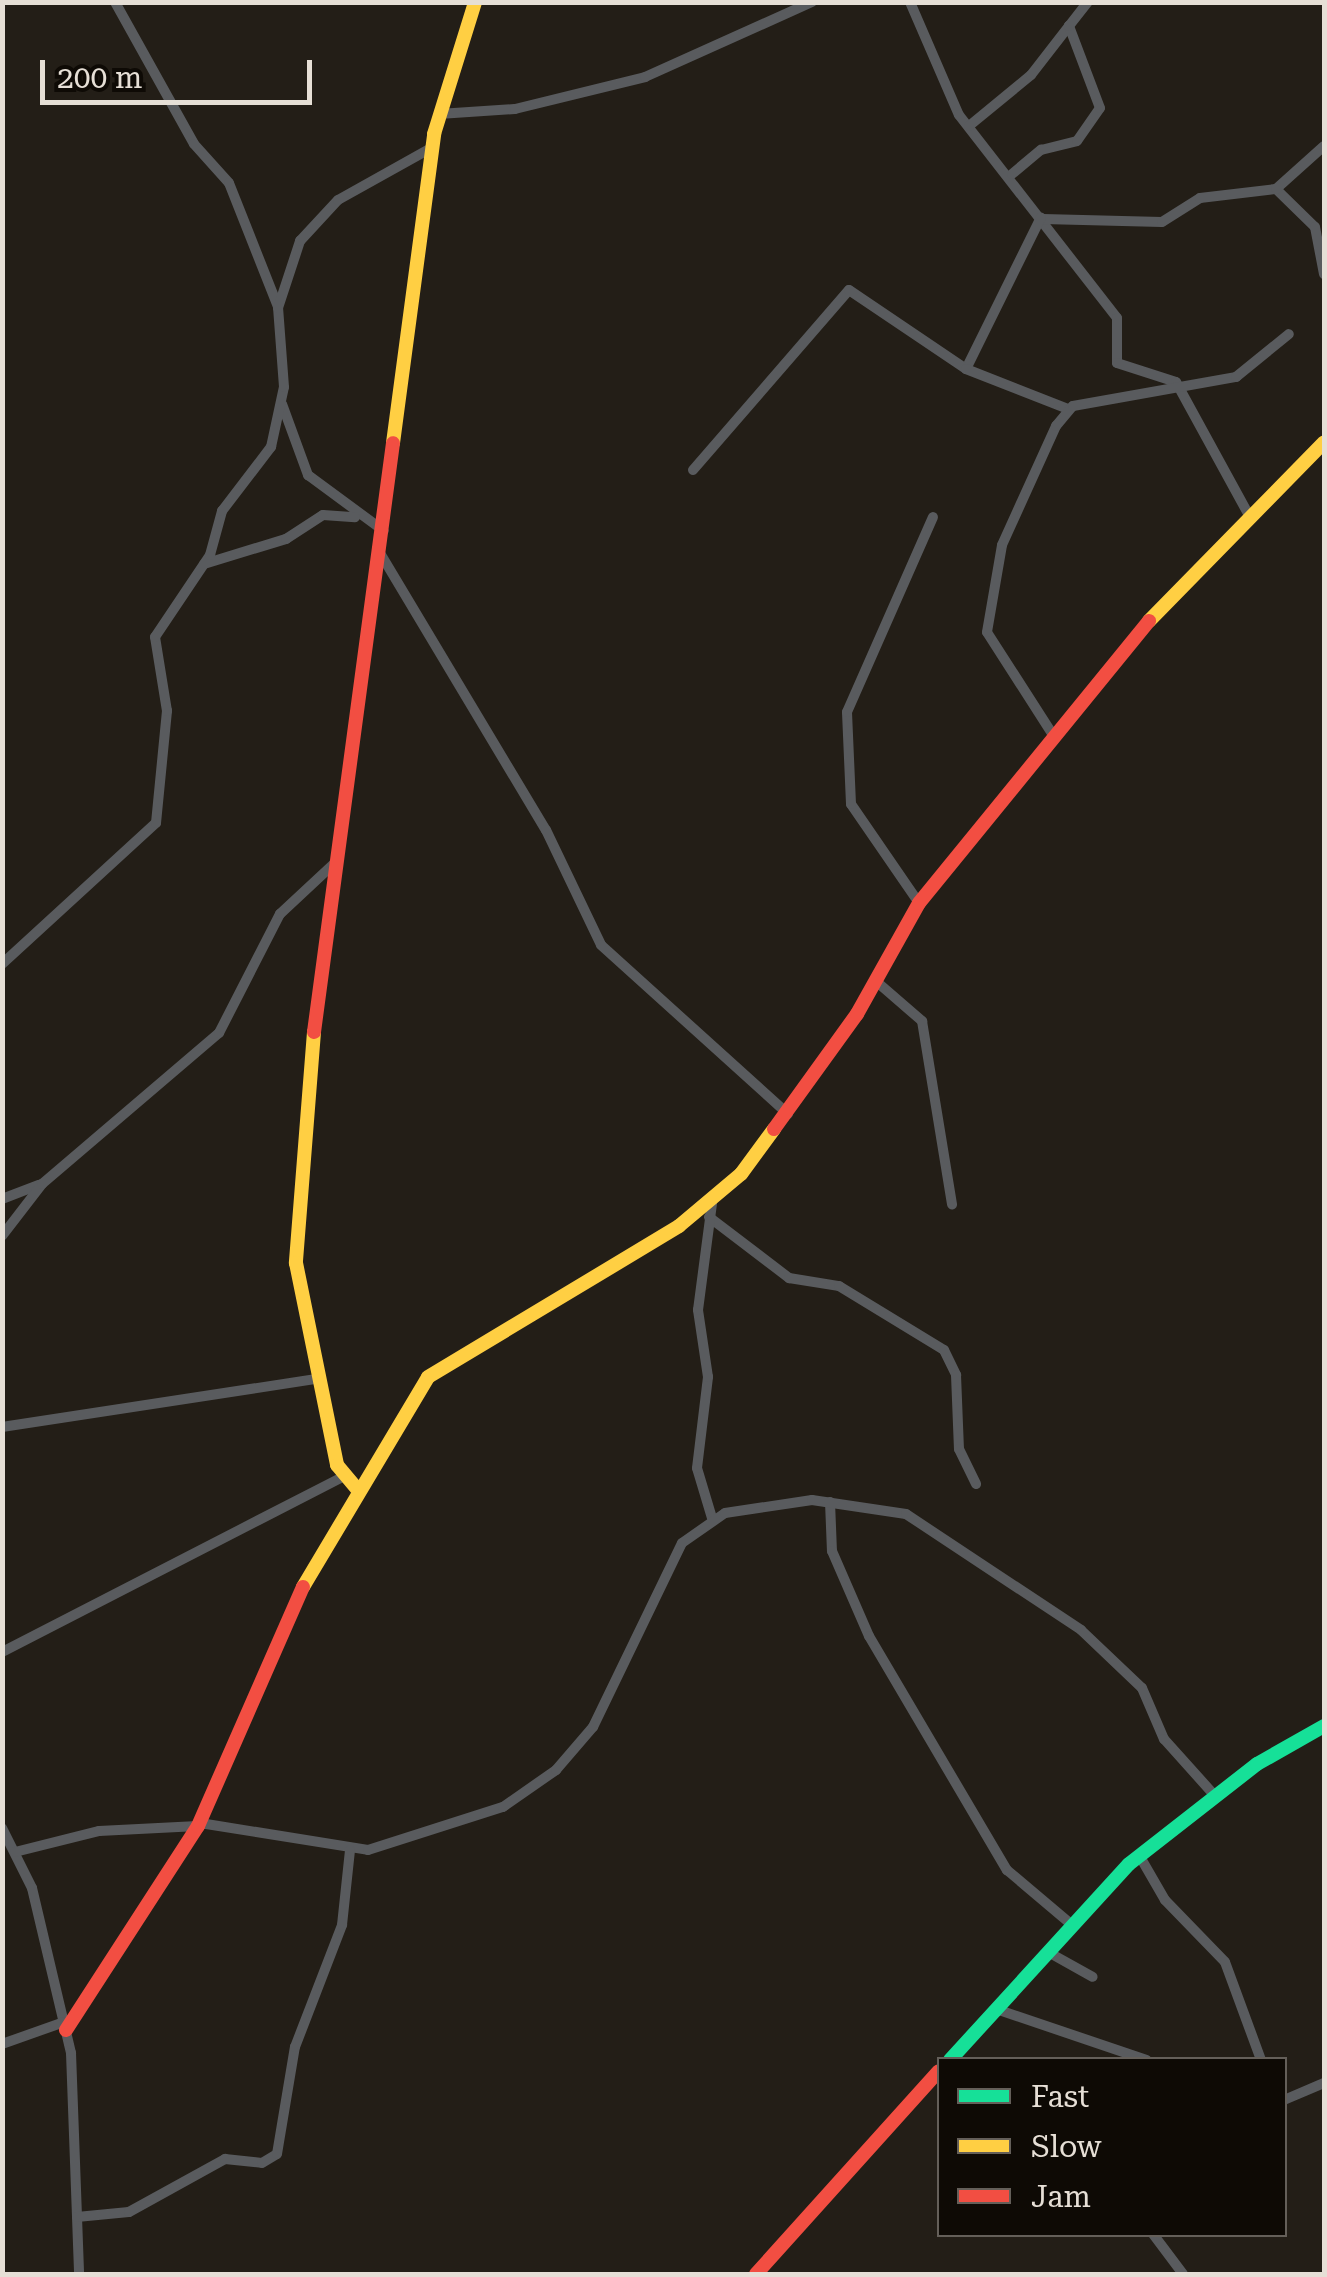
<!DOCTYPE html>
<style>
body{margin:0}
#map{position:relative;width:1327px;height:2277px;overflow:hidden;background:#231e17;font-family:"Roboto Serif",serif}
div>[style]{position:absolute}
.street>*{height:10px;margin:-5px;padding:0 5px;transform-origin:5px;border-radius:5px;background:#595b5e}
.fast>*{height:14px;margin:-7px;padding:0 7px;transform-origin:7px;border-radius:7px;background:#16e098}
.slow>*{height:14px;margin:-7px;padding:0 7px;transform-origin:7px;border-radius:7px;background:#ffcf43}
.jam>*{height:14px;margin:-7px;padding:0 7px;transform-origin:7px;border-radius:7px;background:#f24e42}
span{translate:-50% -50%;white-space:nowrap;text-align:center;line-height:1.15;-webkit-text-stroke:9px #0e0a05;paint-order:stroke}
.frame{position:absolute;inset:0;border:5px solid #e6dfd6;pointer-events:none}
.legend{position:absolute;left:937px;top:2057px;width:350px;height:180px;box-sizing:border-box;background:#0e0a05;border:2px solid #645f59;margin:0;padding:12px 18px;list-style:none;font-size:30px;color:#e6dfd6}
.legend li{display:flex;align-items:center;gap:20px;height:50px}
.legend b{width:50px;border:2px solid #645f59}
.scale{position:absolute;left:40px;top:60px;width:272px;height:45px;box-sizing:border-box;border:5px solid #e6dfd6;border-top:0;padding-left:12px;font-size:30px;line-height:35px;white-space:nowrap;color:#e6dfd6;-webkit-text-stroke:8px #0e0a05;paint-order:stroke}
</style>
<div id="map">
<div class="street">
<div style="left:115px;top:2px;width:162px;rotate:60.9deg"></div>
<div style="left:194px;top:144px;width:52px;rotate:48.1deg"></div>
<div style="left:229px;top:183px;width:133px;rotate:68.4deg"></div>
<div style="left:910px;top:2px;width:123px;rotate:66.6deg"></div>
<div style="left:959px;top:115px;width:257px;rotate:52.1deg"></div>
<div style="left:1117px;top:318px;width:45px;rotate:90deg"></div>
<div style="left:1117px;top:363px;width:62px;rotate:17.9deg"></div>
<div style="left:1176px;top:382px;width:154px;rotate:61.3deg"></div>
<div style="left:439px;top:114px;width:76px;rotate:-3.8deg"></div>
<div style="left:515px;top:109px;width:134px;rotate:-13.8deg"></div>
<div style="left:645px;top:77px;width:183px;rotate:-24.2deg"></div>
<div style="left:969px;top:126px;width:80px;rotate:-39.4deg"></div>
<div style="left:1031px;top:75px;width:62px;rotate:-52.2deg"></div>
<div style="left:1012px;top:174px;width:38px;rotate:-40deg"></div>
<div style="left:1041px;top:150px;width:37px;rotate:-14deg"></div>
<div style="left:1077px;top:141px;width:40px;rotate:-55.1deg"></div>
<div style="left:1100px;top:108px;width:88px;rotate:-110.7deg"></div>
<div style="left:1069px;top:26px;width:31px;rotate:-52deg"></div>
<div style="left:1276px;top:189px;width:54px;rotate:44.3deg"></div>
<div style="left:1315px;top:227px;width:48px;rotate:79.2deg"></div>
<div style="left:1043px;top:219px;width:119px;rotate:1.4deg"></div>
<div style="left:1162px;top:222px;width:45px;rotate:-32.3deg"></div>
<div style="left:1200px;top:198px;width:77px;rotate:-6.8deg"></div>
<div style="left:1276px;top:189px;width:64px;rotate:-41.9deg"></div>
<div style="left:966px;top:369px;width:169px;rotate:-63.7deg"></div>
<div style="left:282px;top:404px;width:76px;rotate:69.9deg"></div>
<div style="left:308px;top:475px;width:94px;rotate:36.4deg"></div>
<div style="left:693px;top:470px;width:238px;rotate:-49.1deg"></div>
<div style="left:849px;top:290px;width:141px;rotate:34deg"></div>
<div style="left:966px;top:369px;width:110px;rotate:21.4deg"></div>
<div style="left:380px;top:553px;width:323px;rotate:59.1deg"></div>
<div style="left:546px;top:830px;width:127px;rotate:64.4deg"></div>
<div style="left:601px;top:945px;width:252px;rotate:42.1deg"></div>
<div style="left:204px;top:564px;width:86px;rotate:-17deg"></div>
<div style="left:286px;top:539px;width:44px;rotate:-33deg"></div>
<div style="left:323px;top:515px;width:32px;rotate:4deg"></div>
<div style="left:1053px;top:735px;width:122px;rotate:-122.7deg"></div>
<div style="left:987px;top:632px;width:88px;rotate:-80.2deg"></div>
<div style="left:1002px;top:545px;width:131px;rotate:-65.6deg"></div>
<div style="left:1056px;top:426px;width:26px;rotate:-50deg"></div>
<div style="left:1073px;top:406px;width:166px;rotate:-10.1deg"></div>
<div style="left:1236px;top:377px;width:68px;rotate:-39.1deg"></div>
<div style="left:919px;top:903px;width:120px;rotate:-124.5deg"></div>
<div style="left:851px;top:804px;width:92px;rotate:-92.5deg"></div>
<div style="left:847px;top:712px;width:213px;rotate:-66.2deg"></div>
<div style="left:2px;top:964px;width:209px;rotate:-42.5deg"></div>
<div style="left:156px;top:823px;width:113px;rotate:-84.4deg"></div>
<div style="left:167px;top:711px;width:75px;rotate:-99.2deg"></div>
<div style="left:155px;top:637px;width:99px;rotate:-56.1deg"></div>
<div style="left:210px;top:555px;width:46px;rotate:-74.7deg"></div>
<div style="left:222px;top:511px;width:81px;rotate:-52.6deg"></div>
<div style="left:271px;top:447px;width:61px;rotate:-77.8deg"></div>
<div style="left:284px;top:387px;width:79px;rotate:-94.3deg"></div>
<div style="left:278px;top:308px;width:71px;rotate:-71.8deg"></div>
<div style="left:300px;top:241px;width:56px;rotate:-47.2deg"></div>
<div style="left:338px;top:200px;width:109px;rotate:-29.2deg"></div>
<div style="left:877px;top:982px;width:60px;rotate:40.9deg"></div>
<div style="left:922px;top:1021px;width:186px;rotate:80.7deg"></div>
<div style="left:2px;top:1199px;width:40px;rotate:-21deg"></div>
<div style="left:709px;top:1217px;width:101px;rotate:37.3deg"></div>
<div style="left:789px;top:1278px;width:51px;rotate:9.1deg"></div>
<div style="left:839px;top:1286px;width:123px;rotate:31.4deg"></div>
<div style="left:944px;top:1350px;width:28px;rotate:64deg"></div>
<div style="left:956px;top:1375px;width:74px;rotate:87.7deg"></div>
<div style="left:959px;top:1449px;width:39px;rotate:64deg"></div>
<div style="left:2px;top:1236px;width:66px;rotate:-52.4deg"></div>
<div style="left:42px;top:1184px;width:233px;rotate:-40.5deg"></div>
<div style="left:219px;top:1033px;width:134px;rotate:-62.9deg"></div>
<div style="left:280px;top:914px;width:79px;rotate:-43deg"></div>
<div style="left:2px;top:1427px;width:318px;rotate:-8.7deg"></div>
<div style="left:830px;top:1502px;width:49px;rotate:87.7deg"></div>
<div style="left:832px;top:1551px;width:93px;rotate:66.5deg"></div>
<div style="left:869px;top:1636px;width:272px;rotate:59.5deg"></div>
<div style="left:1007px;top:1870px;width:85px;rotate:40.2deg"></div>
<div style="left:712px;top:1518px;width:52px;rotate:-106.7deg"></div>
<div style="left:697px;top:1468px;width:92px;rotate:-83.1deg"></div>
<div style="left:708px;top:1377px;width:68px;rotate:-98.5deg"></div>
<div style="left:698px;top:1310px;width:108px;rotate:-82.5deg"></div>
<div style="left:2px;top:1652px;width:381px;rotate:-27.2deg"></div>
<div style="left:200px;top:1823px;width:170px;rotate:9.1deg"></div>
<div style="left:368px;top:1850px;width:142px;rotate:-17.7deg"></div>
<div style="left:503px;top:1807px;width:65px;rotate:-34.9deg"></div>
<div style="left:556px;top:1770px;width:57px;rotate:-49.3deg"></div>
<div style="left:593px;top:1727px;width:204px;rotate:-64.2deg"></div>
<div style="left:682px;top:1543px;width:52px;rotate:-34.9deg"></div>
<div style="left:725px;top:1513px;width:88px;rotate:-8.5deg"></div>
<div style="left:812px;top:1500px;width:95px;rotate:8.5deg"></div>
<div style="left:906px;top:1514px;width:210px;rotate:33.5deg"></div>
<div style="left:1081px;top:1630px;width:84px;rotate:43.6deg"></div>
<div style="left:1142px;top:1688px;width:56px;rotate:66.7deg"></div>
<div style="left:1164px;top:1739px;width:78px;rotate:48.1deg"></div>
<div style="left:2px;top:1828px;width:67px;rotate:63.4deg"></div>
<div style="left:32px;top:1888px;width:170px;rotate:76.7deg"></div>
<div style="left:71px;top:2053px;width:221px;rotate:87.9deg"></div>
<div style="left:15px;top:1852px;width:87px;rotate:-14deg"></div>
<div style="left:99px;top:1831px;width:99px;rotate:-2.9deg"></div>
<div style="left:1139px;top:1855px;width:52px;rotate:60deg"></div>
<div style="left:1165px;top:1900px;width:86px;rotate:45.9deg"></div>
<div style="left:1225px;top:1962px;width:104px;rotate:69.8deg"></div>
<div style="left:1048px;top:1952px;width:51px;rotate:29.1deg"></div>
<div style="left:996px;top:2009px;width:159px;rotate:18.7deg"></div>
<div style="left:2px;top:2044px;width:66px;rotate:-19.5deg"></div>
<div style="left:1284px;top:2100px;width:43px;rotate:-23deg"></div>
<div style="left:77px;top:2217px;width:52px;rotate:-5.5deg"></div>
<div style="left:129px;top:2212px;width:110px;rotate:-28.9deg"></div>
<div style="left:225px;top:2159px;width:37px;rotate:6deg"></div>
<div style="left:262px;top:2163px;width:17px;rotate:-31deg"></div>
<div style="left:277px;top:2154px;width:109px;rotate:-80.5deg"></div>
<div style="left:295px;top:2047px;width:131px;rotate:-68.9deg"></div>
<div style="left:342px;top:1925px;width:75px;rotate:-83.9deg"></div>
<div style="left:1153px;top:2234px;width:50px;rotate:53.1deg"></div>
</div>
<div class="fast">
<div style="left:950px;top:2060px;width:265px;rotate:-47.6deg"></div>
<div style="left:1129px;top:1864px;width:162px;rotate:-38deg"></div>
<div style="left:1257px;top:1764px;width:77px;rotate:-29.6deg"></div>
</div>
<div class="slow">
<div style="left:393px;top:443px;width:312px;rotate:-82.4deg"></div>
<div style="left:434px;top:134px;width:138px;rotate:-72.7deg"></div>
<div style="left:1149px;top:621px;width:250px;rotate:-45.6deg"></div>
<div style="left:314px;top:1032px;width:232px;rotate:94.5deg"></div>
<div style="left:296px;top:1263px;width:206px;rotate:78.5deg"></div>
<div style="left:337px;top:1465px;width:30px;rotate:50deg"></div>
<div style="left:303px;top:1587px;width:244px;rotate:-59.2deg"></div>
<div style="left:428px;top:1377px;width:293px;rotate:-31deg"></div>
<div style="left:679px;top:1226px;width:81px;rotate:-40deg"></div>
<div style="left:741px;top:1174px;width:56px;rotate:-53.7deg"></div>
</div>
<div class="jam">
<div style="left:314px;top:1032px;width:594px;rotate:-82.36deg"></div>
<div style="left:774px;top:1129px;width:142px;rotate:-54.2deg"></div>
<div style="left:857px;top:1014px;width:127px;rotate:-60.8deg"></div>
<div style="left:919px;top:903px;width:364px;rotate:-50.8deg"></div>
<div style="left:66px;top:2030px;width:243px;rotate:-57.1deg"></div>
<div style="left:198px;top:1826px;width:261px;rotate:-66.3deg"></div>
<div style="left:756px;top:2274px;width:273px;rotate:-48deg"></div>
</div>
<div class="frame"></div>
<ul class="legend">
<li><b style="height:12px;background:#16e098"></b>Fast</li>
<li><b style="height:12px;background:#ffcf43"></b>Slow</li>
<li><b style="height:12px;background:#f24e42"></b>Jam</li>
</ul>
<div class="scale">200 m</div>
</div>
